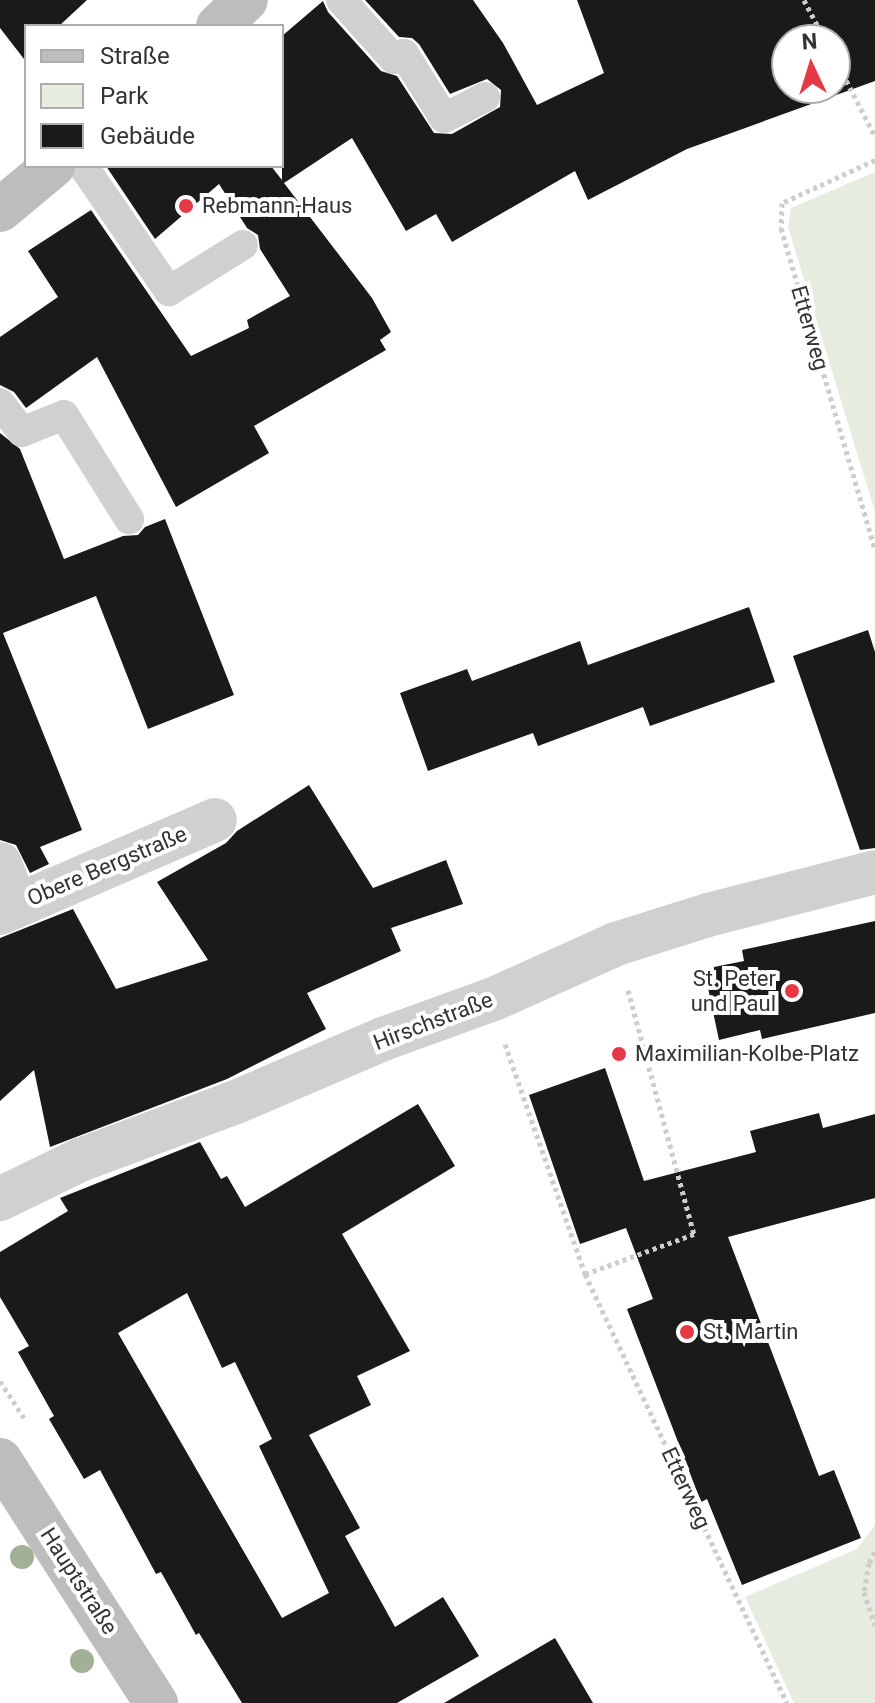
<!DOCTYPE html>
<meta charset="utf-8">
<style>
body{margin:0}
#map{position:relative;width:875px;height:1703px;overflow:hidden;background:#fff;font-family:Roboto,sans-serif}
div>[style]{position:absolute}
.green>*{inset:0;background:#e6ecdf}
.building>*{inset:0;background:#1a1a1a}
.path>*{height:5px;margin-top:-2.5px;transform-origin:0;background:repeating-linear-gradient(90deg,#cdcdcd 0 4px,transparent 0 8px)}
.service>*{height:30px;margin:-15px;padding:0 15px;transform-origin:15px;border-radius:15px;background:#d0d0d0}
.minor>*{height:44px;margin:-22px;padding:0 22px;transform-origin:22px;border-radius:22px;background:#d0d0d0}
.secondary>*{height:44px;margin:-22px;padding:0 22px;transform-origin:22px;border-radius:22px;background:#bdbdbd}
.trees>*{width:24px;height:24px;margin:-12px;border-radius:50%;background:#a2b095}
.dots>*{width:22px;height:22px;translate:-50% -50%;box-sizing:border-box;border:4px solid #fff;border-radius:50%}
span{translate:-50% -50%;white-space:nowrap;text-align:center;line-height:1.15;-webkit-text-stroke:8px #fff;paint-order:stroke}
.poi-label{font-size:22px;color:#333}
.left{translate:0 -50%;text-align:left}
.right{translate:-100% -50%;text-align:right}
.street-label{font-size:22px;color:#333}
.legend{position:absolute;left:24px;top:24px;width:260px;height:144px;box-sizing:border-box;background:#fff;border:2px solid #adadad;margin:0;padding:10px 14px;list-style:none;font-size:24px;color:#333}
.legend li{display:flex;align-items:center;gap:16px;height:40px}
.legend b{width:40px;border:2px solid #adadad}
.north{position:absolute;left:771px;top:24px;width:80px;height:80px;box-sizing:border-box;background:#fff;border:2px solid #adadad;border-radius:50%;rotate:356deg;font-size:22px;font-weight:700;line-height:32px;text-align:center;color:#333}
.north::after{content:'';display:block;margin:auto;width:28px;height:36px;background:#e63946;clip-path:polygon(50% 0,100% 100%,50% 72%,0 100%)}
</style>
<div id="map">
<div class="green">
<div style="clip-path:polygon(875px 172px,875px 512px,788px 227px,791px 208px)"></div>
<div style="clip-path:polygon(875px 1525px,875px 1703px,794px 1703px,745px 1597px,857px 1549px)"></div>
</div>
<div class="building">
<div style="clip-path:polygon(0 0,87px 0,59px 26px,26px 26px,24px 59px,0 28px)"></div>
<div style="clip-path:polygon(evenodd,365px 0,473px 0,503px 43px,537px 105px,604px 73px,577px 0,875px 0,875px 81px,687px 149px,588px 200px,575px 171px,452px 242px,436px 214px,406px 231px,352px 138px,284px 183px,372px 298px,391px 332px,380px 340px,386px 350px,254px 426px,269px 453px,176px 507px,97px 357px,26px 408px,14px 392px,0 385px,0 337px,58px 297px,28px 251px,91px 210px,191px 356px,249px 328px,247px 320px,290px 296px,260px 249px,258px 235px,247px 228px,219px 184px,155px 239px,106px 166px,271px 166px,282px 180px,282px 36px,323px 1px,328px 12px,381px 71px,397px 76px,434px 133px,452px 134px,500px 107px,501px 90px,487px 79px,450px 94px,419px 44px,412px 38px,399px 37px,365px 0,787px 40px,835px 40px,835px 88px,787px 88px,787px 40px)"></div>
<div style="clip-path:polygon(0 433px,20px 449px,64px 559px,123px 536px,138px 535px,145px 527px,165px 519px,234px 695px,148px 729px,96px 596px,3px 633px,82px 830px,40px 847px,49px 864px,30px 873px,16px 845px,0 840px)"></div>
<div style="clip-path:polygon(749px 607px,775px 682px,650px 726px,643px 707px,538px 746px,533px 733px,428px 771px,400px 693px,467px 669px,472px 681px,580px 641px,588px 665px)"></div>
<div style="clip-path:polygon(868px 630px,875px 652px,875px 848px,860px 850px,793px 656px)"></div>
<div style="clip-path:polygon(309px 785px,373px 888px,446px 860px,463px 904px,391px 928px,401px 951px,307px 993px,326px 1029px,227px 1079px,50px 1147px,34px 1070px,0 1101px,0 938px,73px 909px,116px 989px,208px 960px,157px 882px,226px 843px,237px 831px)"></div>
<div style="clip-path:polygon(875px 921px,875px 1013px,762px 1039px,760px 1030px,719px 1040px,704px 969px,744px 961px,742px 950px)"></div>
<div style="clip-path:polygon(605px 1068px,644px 1181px,756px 1152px,750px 1131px,819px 1113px,823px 1128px,875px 1114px,875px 1198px,728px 1237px,819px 1476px,834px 1470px,861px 1538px,742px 1585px,707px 1499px,701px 1502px,627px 1309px,653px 1299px,626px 1228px,580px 1244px,529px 1095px)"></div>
<div style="clip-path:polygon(evenodd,418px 1104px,455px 1166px,342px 1234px,410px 1351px,357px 1376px,371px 1405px,309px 1435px,360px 1528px,345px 1536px,395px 1627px,443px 1597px,479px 1656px,397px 1703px,242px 1703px,199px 1633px,196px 1635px,161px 1572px,156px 1574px,100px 1470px,84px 1479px,49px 1419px,54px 1416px,18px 1352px,29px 1346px,0 1297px,0 1252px,68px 1211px,60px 1198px,200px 1142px,221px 1179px,227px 1176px,245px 1207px,418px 1104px,187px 1293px,222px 1368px,235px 1362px,272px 1439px,259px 1446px,329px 1593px,282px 1618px,118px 1333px,187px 1293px)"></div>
<div style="clip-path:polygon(555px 1638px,593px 1703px,444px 1703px)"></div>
</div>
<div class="path">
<div style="left:804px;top:0;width:45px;rotate:62.3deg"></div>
<div style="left:835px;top:59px;width:87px;rotate:62.5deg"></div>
<div style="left:875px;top:160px;width:102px;rotate:155.2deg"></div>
<div style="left:782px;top:203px;width:25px;rotate:92deg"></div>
<div style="left:781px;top:228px;width:335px;rotate:73.7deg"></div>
<div style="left:628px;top:990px;width:253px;rotate:74.9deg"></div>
<div style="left:694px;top:1234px;width:116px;rotate:159.8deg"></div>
<div style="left:585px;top:1274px;width:474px;rotate:64.8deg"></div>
<div style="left:505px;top:1044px;width:244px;rotate:70.8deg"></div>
<div style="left:0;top:1381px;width:44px;rotate:57deg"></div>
<div style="left:875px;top:1552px;width:13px;rotate:119deg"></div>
<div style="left:869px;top:1563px;width:29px;rotate:100deg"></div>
<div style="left:864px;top:1592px;width:35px;rotate:72deg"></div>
</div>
<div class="service">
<div style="left:341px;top:0;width:79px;rotate:48.1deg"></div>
<div style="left:394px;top:59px;width:11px;rotate:-27deg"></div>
<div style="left:404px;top:54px;width:75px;rotate:58deg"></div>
<div style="left:444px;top:118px;width:46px;rotate:-27.1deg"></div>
<div style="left:83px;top:166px;width:152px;rotate:55.5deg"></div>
<div style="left:169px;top:291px;width:87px;rotate:-31.9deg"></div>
<div style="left:0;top:403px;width:36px;rotate:53deg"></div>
<div style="left:22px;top:432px;width:45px;rotate:-22deg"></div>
<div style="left:64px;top:415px;width:123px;rotate:58deg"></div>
</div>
<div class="minor">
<div style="left:0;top:864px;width:44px;rotate:68.7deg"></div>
<div style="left:0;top:913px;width:234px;rotate:-23.4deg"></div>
<div style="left:0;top:1199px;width:89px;rotate:-26deg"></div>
<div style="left:80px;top:1160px;width:166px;rotate:-20.4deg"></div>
<div style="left:236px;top:1102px;width:160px;rotate:-23.2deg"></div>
<div style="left:383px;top:1039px;width:120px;rotate:-19.9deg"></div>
<div style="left:496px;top:998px;width:132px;rotate:-24.2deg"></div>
<div style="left:616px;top:944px;width:96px;rotate:-17.5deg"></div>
<div style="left:708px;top:915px;width:172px;rotate:-14.4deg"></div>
</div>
<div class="secondary">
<div style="left:218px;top:26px;width:38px;rotate:-43deg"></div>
<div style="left:0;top:210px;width:69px;rotate:-39.7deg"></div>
<div style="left:0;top:1460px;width:289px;rotate:57.3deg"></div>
</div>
<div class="trees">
<div style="left:22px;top:1557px"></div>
<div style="left:82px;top:1661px"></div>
</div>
<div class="dots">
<div style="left:186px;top:206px;background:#e63946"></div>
<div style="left:792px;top:991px;background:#e63946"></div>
<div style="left:619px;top:1054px;background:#e63946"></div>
<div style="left:687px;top:1332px;background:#e63946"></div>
</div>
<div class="poi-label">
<span class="left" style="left:202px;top:206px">Rebmann-Haus</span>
<span class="right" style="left:776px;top:991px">St. Peter<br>und Paul</span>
<span class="left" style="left:635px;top:1054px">Maximilian-Kolbe-Platz</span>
<span class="left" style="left:703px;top:1332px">St. Martin</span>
</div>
<div class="street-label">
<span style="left:810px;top:328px;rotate:74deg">Etterweg</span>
<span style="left:107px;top:866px;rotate:-23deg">Obere Bergstraße</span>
<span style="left:433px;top:1021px;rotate:-21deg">Hirschstraße</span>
<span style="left:686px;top:1488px;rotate:65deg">Etterweg</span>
<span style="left:79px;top:1581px;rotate:57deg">Hauptstraße</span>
</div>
<ul class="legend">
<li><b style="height:10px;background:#bdbdbd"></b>Straße</li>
<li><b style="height:22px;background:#e6ecdf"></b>Park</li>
<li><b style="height:22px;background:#1a1a1a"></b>Gebäude</li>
</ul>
<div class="north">N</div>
</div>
